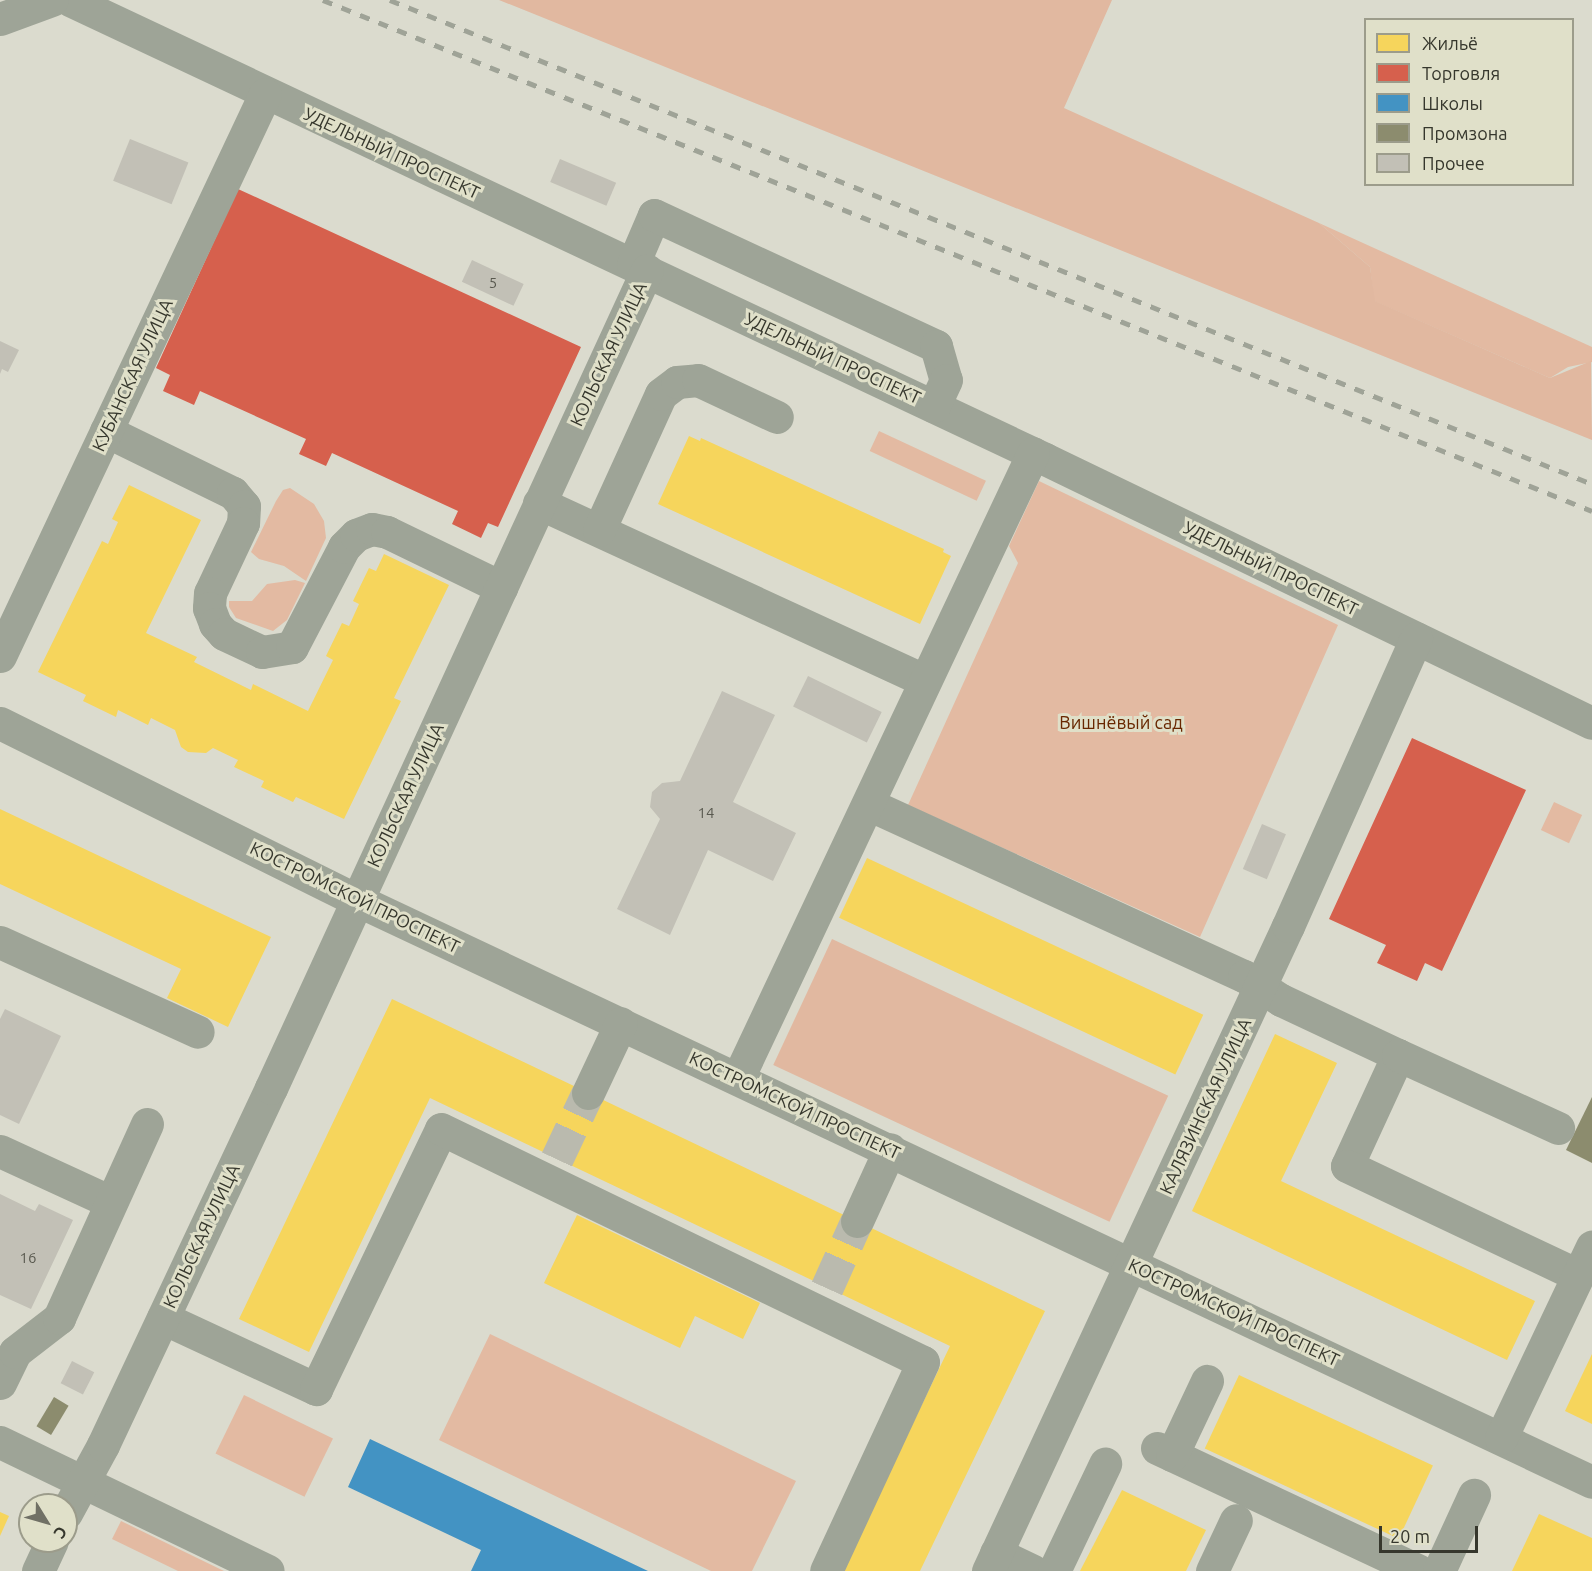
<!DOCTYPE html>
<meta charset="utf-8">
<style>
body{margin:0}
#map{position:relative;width:1592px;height:1571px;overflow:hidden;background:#dbdbce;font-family:Ubuntu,sans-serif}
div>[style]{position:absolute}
.green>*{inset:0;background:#e3baa2;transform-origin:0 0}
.forest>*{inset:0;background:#e1b8a0;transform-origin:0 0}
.homes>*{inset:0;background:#f6d55c;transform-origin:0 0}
.shops>*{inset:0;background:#d6604d}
.schools>*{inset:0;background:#4393c3}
.industry>*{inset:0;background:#8c8c6e;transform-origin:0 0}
.building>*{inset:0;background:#c2c0b6;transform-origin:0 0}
.minor-tunnel>*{height:33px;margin-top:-16.5px;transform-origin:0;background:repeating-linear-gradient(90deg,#babaae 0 33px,transparent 0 49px)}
.minor>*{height:33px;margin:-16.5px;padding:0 16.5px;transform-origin:16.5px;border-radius:16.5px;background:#9ea497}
.rail>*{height:4.5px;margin-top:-2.25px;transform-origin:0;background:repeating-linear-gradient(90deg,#9fa397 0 10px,transparent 0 20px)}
span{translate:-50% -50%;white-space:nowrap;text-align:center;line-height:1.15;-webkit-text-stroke:6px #e0e0c9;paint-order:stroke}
.number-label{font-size:15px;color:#59594f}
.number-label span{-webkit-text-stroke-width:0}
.street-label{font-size:18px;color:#36372d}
.park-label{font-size:18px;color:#682700}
.legend{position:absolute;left:1364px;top:18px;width:210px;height:168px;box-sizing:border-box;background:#e0e0c9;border:2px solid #9c9c8b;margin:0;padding:8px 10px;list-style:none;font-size:18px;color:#36372d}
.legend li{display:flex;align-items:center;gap:12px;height:30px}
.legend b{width:30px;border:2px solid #9c9c8b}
.north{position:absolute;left:18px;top:1493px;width:60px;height:60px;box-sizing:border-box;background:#e0e0c9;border:2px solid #9c9c8b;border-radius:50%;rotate:127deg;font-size:16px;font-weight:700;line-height:24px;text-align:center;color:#36372d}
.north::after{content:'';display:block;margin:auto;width:21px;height:27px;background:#707065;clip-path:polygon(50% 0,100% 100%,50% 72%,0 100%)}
.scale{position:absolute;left:1379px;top:1526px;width:99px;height:27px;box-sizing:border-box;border:3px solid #36372d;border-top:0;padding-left:8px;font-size:18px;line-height:21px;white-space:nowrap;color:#36372d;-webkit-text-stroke:4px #e0e0c9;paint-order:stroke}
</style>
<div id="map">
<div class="green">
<div style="clip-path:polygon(1319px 223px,1592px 347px,1592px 362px,1568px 367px,1550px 378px,1374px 301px,1370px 267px)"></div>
<div style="left:879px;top:431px;width:118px;height:22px;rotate:25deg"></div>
<div style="clip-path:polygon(1039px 481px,1338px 625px,1200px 937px,908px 805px,1018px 563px,1009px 546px)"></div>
<div style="clip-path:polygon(290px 488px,314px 504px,324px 521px,326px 538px,306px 581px,284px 566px,259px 559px,251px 552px,276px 501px,283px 490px)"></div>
<div style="clip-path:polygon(295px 580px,305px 583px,287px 620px,273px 631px,236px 618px,229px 607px,229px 601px,252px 601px,267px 584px)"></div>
<div style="left:1554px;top:802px;width:31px;height:31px;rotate:25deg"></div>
<div style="clip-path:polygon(490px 1334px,796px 1481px,752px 1571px,711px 1571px,439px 1440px)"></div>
<div style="left:244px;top:1395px;width:99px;height:65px;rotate:26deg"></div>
<div style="clip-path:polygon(121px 1521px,224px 1571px,178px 1571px,112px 1539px)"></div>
</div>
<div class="forest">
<div style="clip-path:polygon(499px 0,1112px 0,1064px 108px,1319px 223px,1370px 267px,1375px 301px,1550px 378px,1591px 361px,1592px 440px)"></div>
<div style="left:832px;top:939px;width:371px;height:139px;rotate:25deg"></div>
</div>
<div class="homes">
<div style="clip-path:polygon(689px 436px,700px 441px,701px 438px,944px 549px,943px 552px,951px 556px,920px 624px,658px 504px)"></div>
<div style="clip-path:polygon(129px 485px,201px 520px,146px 633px,197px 657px,194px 662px,251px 690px,253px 684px,308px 711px,333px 660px,326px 656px,342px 623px,349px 626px,359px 604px,353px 601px,369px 568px,376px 571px,384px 554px,449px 585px,394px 698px,401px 701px,344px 819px,296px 797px,293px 802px,261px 787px,264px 781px,234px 767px,238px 760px,213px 748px,206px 753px,188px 752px,181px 747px,175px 730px,151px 718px,148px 725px,118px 710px,116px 717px,83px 701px,86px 695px,38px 672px,102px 541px,108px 544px,118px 522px,112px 519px)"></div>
<div style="clip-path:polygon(0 809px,271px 937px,228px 1027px,167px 998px,181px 969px,0 884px)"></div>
<div style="left:867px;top:858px;width:371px;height:66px;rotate:25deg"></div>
<div style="clip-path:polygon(392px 999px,1045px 1311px,920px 1571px,842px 1571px,950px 1346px,430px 1098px,309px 1352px,239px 1319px)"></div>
<div style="clip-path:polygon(1275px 1034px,1337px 1063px,1281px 1181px,1535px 1301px,1507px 1360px,1192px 1211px)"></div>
<div style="clip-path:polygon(577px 1215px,760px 1303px,743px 1339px,695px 1316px,680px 1348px,544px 1283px)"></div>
<div style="clip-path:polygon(1592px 1354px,1592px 1424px,1565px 1411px)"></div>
<div style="left:1239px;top:1375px;width:214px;height:81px;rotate:25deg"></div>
<div style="clip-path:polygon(1122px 1490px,1206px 1530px,1186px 1571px,1080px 1571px)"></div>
<div style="clip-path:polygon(0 1512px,9px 1516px,0 1536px)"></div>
<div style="clip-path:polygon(1539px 1514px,1592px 1538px,1592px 1571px,1512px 1571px)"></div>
</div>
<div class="shops">
<div style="clip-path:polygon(238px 189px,581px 347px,498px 527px,488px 523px,481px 538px,452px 524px,458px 511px,332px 453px,326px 466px,299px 454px,306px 439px,200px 391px,194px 405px,163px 391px,170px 375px,156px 368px)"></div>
<div style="clip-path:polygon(1412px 738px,1526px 790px,1442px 971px,1425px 963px,1417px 981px,1377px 963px,1386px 945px,1329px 919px)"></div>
</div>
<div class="schools">
<div style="clip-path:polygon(370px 1439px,648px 1571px,471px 1571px,481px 1550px,348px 1487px)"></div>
</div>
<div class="industry">
<div style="clip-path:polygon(1592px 1097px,1592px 1163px,1566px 1150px)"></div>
<div style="left:54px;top:1397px;width:17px;height:34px;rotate:31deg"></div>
</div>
<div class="building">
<div style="left:130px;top:139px;width:63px;height:45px;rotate:22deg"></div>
<div style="left:560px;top:159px;width:61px;height:25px;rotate:23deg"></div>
<div style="left:472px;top:260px;width:57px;height:24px;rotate:25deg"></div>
<div style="clip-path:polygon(0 341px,19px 350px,8px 372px,2px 369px,0 374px)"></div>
<div style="left:808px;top:676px;width:82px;height:34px;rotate:26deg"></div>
<div style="clip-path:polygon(722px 691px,775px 715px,733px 802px,796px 833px,773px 881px,708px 850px,670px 935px,617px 909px,660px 819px,650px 807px,652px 792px,662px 783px,680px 781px)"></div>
<div style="left:1262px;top:824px;width:26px;height:49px;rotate:23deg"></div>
<div style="clip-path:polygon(5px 1009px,61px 1036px,19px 1124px,0 1115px,0 1019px)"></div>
<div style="clip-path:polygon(0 1194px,35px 1211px,39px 1204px,73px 1220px,31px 1309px,0 1295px)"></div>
<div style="left:72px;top:1361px;width:25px;height:25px;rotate:27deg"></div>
</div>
<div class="minor-tunnel">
<div style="left:557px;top:1159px;width:73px;rotate:-64.8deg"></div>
<div style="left:827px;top:1288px;width:73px;rotate:-65.9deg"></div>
</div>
<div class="minor">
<div style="left:70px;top:0;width:1078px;rotate:25.21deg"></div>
<div style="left:1045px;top:459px;width:607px;rotate:25.76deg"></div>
<div style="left:0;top:19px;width:55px;rotate:-20.1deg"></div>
<div style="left:633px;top:264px;width:53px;rotate:-66.8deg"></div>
<div style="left:654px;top:215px;width:311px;rotate:24.9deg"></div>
<div style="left:936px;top:346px;width:35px;rotate:74deg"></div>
<div style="left:946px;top:380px;width:29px;rotate:115deg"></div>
<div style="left:106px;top:431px;width:141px;rotate:26deg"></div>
<div style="left:233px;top:493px;width:17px;rotate:50deg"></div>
<div style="left:244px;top:506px;width:17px;rotate:93deg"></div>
<div style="left:243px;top:523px;width:77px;rotate:115.2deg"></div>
<div style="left:210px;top:593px;width:15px;rotate:94deg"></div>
<div style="left:209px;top:608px;width:17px;rotate:69deg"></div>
<div style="left:215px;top:624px;width:13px;rotate:48deg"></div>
<div style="left:224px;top:634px;width:42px;rotate:25.3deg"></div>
<div style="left:262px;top:652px;width:30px;rotate:-9deg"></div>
<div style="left:292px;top:647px;width:113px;rotate:-62.5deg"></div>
<div style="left:344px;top:547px;width:17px;rotate:-45deg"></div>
<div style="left:356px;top:535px;width:17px;rotate:-21deg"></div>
<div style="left:372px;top:529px;width:15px;rotate:11deg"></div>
<div style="left:387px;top:532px;width:127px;rotate:25.8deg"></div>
<div style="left:539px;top:503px;width:424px;rotate:24.7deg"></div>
<div style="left:599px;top:530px;width:149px;rotate:-65.5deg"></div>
<div style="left:661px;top:394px;width:20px;rotate:-37deg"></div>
<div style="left:677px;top:382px;width:21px;rotate:-5deg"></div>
<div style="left:698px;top:380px;width:87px;rotate:25.1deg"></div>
<div style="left:0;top:656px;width:621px;rotate:-64.75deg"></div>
<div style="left:0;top:723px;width:398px;rotate:26.4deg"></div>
<div style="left:357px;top:900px;width:1365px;rotate:25.23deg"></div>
<div style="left:868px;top:804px;width:413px;rotate:24.6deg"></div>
<div style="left:1244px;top:976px;width:44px;rotate:33deg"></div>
<div style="left:1281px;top:1000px;width:129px;rotate:25.2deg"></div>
<div style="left:1398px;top:1055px;width:122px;rotate:114.7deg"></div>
<div style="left:1347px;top:1166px;width:255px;rotate:25.3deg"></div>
<div style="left:0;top:942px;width:217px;rotate:24.4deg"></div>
<div style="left:1398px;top:1055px;width:176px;rotate:24.5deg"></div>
<div style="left:738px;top:1078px;width:691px;rotate:-64.73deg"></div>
<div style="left:588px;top:1093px;width:77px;rotate:-64.8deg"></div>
<div style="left:0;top:1151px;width:122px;rotate:24.7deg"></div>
<div style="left:857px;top:1221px;width:79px;rotate:-65.4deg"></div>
<div style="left:163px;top:1318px;width:169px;rotate:24.9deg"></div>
<div style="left:316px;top:1389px;width:288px;rotate:-64.3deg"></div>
<div style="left:441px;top:1129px;width:535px;rotate:25.8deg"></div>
<div style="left:923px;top:1362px;width:230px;rotate:114.9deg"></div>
<div style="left:0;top:1383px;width:34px;rotate:-64deg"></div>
<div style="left:15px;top:1352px;width:56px;rotate:-37.7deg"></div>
<div style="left:59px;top:1318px;width:213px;rotate:-65.6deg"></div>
<div style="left:1501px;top:1438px;width:212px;rotate:-64.6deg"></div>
<div style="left:0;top:1442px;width:297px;rotate:25.7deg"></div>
<div style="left:1157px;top:1448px;width:289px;rotate:25.1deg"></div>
<div style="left:1172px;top:1455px;width:82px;rotate:-64.7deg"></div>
<div style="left:66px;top:1513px;width:77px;rotate:-61.4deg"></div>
<div style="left:103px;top:1445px;width:395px;rotate:-64.8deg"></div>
<div style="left:271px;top:1088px;width:900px;rotate:-65.31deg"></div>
<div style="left:996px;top:1553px;width:41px;rotate:25.9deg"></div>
<div style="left:38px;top:1571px;width:33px;rotate:-65deg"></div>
<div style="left:988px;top:1571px;width:711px;rotate:-65.06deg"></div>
<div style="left:1288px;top:926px;width:315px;rotate:-66deg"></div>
<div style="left:1054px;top:1571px;width:119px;rotate:-64.5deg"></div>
<div style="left:1212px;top:1571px;width:56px;rotate:-64.8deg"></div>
<div style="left:1439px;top:1571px;width:84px;rotate:-65.3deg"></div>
</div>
<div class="rail">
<div style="left:323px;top:0;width:1368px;rotate:21.93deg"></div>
<div style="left:390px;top:0;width:1296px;rotate:21.93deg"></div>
</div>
<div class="number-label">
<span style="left:493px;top:283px">5</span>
<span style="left:706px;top:813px">14</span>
<span style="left:28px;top:1258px">16</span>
</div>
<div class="street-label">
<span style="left:392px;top:153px;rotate:25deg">УДЕЛЬНЫЙ ПРОСПЕКТ</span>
<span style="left:608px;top:354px;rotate:-65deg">КОЛЬСКАЯ УЛИЦА</span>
<span style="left:833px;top:358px;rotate:25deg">УДЕЛЬНЫЙ ПРОСПЕКТ</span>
<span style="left:132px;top:375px;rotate:-65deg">КУБАНСКАЯ УЛИЦА</span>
<span style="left:1271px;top:568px;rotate:26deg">УДЕЛЬНЫЙ ПРОСПЕКТ</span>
<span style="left:405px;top:795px;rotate:-65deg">КОЛЬСКАЯ УЛИЦА</span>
<span style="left:355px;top:897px;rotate:26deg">КОСТРОМСКОЙ ПРОСПЕКТ</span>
<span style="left:795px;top:1105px;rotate:25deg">КОСТРОМСКОЙ ПРОСПЕКТ</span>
<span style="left:1205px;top:1106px;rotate:-65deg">КАЛЯЗИНСКАЯ УЛИЦА</span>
<span style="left:201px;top:1236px;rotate:-65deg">КОЛЬСКАЯ УЛИЦА</span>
<span style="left:1234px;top:1312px;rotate:25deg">КОСТРОМСКОЙ ПРОСПЕКТ</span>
</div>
<div class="park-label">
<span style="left:1121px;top:722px">Вишнёвый сад</span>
</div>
<ul class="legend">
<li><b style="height:16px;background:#f6d55c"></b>Жильё</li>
<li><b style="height:16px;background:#d6604d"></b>Торговля</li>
<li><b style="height:16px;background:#4393c3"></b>Школы</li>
<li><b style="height:16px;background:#8c8c6e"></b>Промзона</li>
<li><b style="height:16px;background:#c2c0b6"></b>Прочее</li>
</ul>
<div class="north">С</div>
<div class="scale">20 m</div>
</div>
